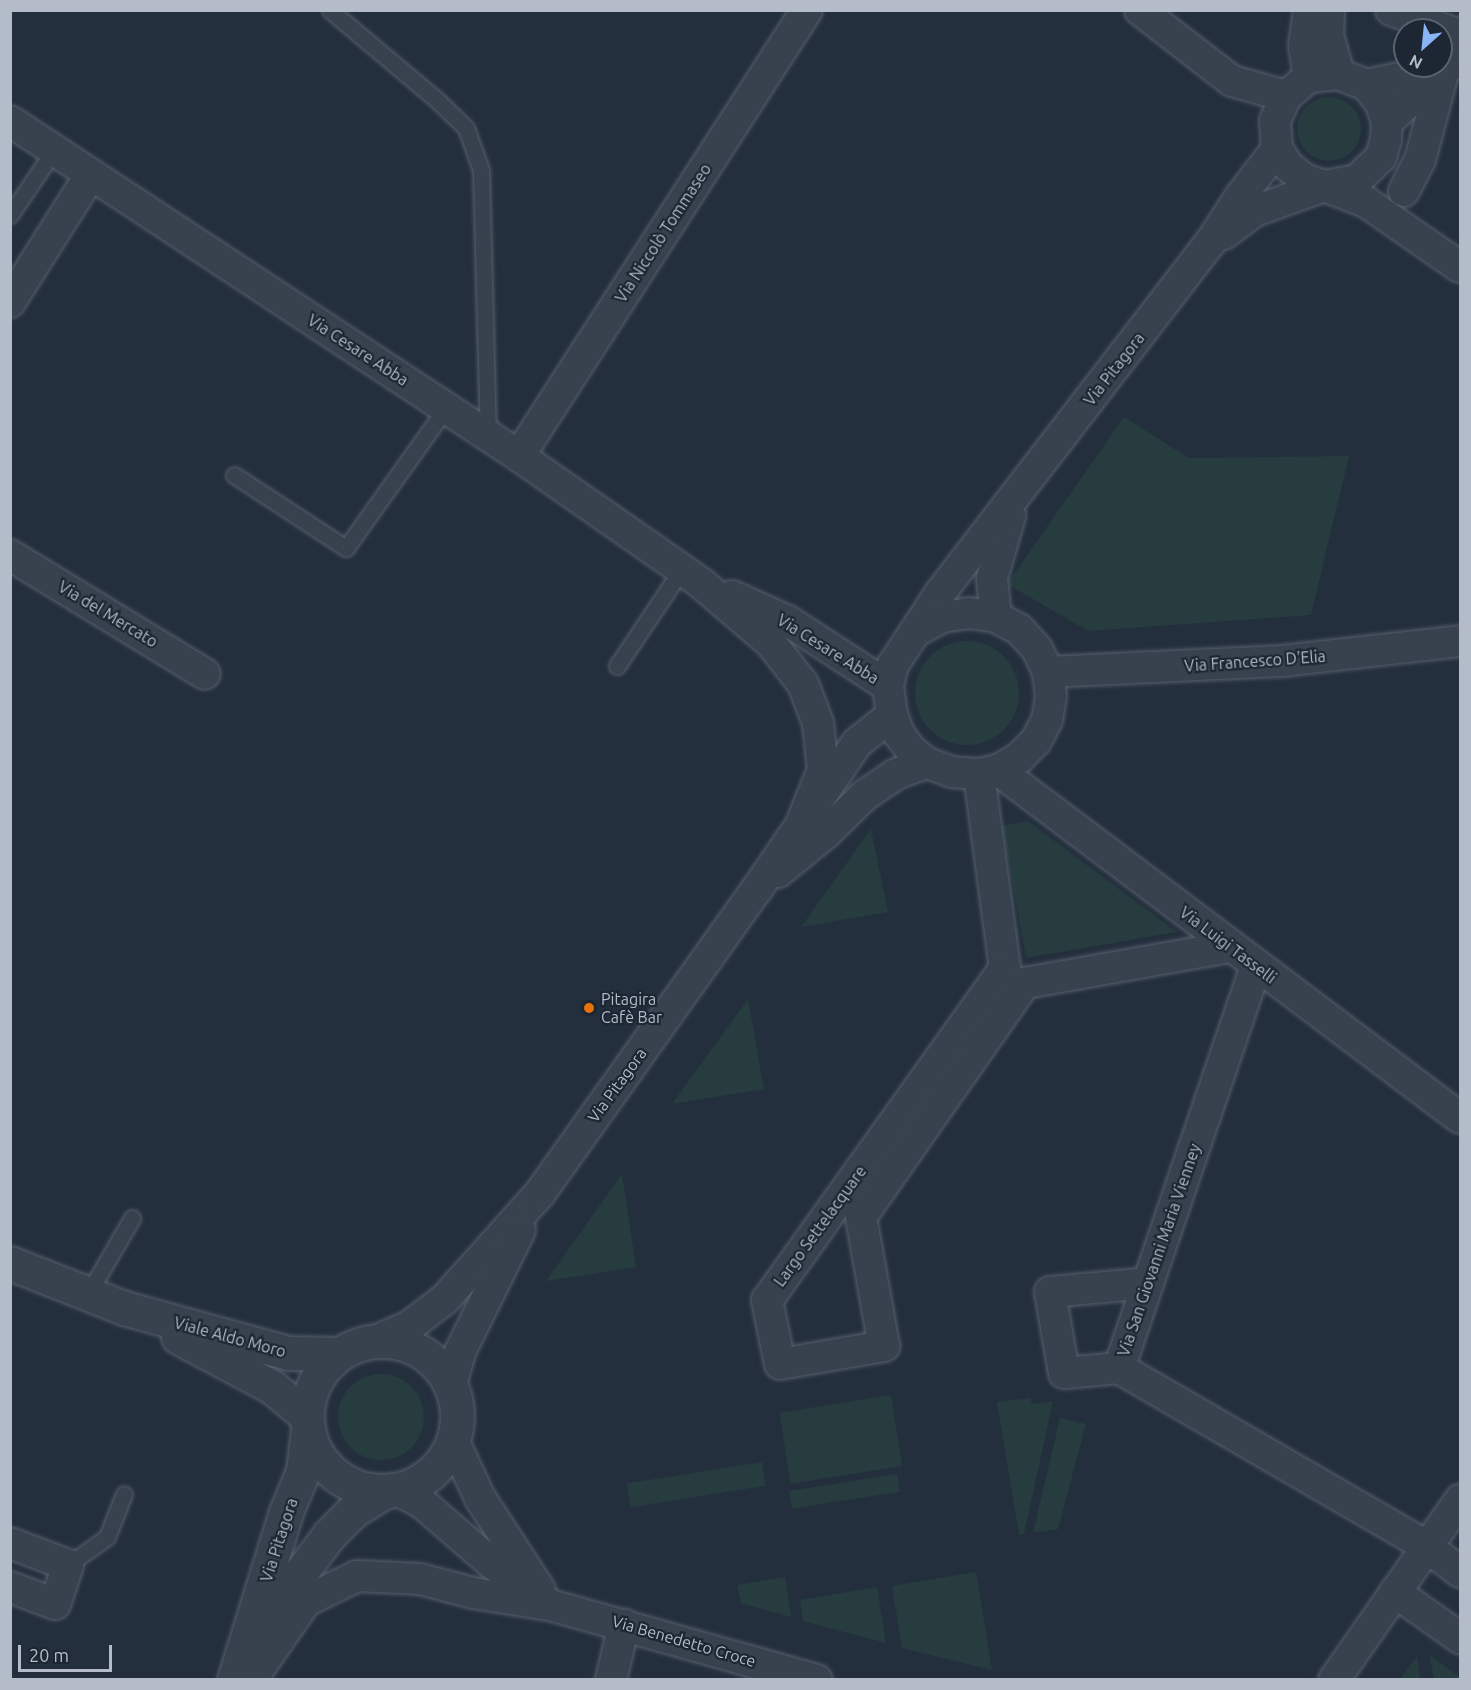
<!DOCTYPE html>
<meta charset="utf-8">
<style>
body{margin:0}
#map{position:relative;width:1471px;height:1690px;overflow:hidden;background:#242f3e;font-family:Ubuntu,sans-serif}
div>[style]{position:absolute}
.green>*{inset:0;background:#263c3f;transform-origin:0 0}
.round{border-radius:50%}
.roads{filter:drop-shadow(0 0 2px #565f6c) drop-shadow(0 0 2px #565f6c)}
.service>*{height:15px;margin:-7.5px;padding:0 7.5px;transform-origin:7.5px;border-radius:7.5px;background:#38414e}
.minor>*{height:30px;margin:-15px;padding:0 15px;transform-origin:15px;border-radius:15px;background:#38414e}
.tertiary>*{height:33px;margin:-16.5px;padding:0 16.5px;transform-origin:16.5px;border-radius:16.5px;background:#38414e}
.tertiary>.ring{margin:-16.5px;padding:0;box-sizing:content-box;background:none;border:33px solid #38414e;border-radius:50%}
.dots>*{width:16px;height:16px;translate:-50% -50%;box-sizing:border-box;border:3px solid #1d2633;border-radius:50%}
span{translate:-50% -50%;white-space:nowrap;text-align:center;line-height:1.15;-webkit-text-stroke:4.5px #1d2633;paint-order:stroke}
.street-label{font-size:16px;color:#b4bcc9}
.poi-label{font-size:16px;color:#b4bcc9}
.left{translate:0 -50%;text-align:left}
.frame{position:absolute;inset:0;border:12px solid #b4bcc9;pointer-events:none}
.north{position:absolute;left:1393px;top:18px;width:60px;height:60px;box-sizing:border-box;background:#1d2633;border:2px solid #59626f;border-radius:50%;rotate:207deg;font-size:16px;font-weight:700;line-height:24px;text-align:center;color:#b4bcc9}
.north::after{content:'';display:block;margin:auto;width:21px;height:27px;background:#8ab4f8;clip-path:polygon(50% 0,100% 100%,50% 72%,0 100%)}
.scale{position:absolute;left:18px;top:1645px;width:94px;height:27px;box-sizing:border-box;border:3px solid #b4bcc9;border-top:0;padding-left:8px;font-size:18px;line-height:21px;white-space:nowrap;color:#b4bcc9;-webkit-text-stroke:4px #1d2633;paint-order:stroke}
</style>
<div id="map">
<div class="green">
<div class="round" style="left:1297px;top:97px;width:64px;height:64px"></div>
<div style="clip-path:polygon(1124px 417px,1189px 458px,1349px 456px,1311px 615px,1088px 631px,1007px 584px)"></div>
<div class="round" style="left:915px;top:641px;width:104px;height:104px"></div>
<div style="clip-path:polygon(1028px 821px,1177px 932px,1026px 958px,1002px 826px)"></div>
<div style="clip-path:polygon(871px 829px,888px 912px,801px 927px)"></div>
<div style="clip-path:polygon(748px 999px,764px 1089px,672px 1104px)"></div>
<div style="clip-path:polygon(622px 1174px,636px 1267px,546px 1281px)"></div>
<div class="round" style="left:338px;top:1374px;width:86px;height:86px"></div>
<div style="left:891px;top:1395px;width:72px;height:113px;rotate:81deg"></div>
<div style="clip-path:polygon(1030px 1398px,1032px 1404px,1053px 1401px,1024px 1534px,1019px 1535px,997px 1402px)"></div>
<div style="clip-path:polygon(1060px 1418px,1086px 1424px,1058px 1529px,1033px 1533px)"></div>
<div style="left:762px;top:1462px;width:24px;height:137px;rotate:81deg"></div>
<div style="left:897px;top:1474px;width:18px;height:109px;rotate:81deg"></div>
<div style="clip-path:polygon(976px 1572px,992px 1670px,902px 1648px,892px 1586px)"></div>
<div style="clip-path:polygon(785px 1577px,791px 1617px,741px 1603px,737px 1585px)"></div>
<div style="clip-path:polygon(877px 1587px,886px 1643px,803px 1621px,800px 1600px)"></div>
<div style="clip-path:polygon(1430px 1655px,1460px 1677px,1460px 1679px,1434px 1679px)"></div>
<div style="clip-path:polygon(1417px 1657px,1420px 1679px,1400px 1679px)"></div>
</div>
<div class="roads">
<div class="service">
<div style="left:330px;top:10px;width:141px;rotate:40.1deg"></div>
<div style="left:438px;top:101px;width:39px;rotate:44deg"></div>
<div style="left:466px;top:128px;width:45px;rotate:70.3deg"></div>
<div style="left:481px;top:170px;width:266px;rotate:88.5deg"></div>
<div style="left:10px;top:215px;width:78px;rotate:-55.9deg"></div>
<div style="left:234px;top:475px;width:134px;rotate:33.1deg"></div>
<div style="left:346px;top:548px;width:172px;rotate:-54.5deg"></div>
<div style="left:617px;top:666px;width:117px;rotate:-56.2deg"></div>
<div style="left:88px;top:1294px;width:88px;rotate:-59.9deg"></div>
<div style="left:68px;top:1565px;width:48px;rotate:-35.7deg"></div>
<div style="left:107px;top:1537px;width:46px;rotate:-68.4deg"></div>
</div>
<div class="minor">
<div style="left:1140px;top:10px;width:116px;rotate:37.7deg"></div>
<div style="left:1232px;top:81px;width:56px;rotate:15.5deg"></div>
<div style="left:1329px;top:10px;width:25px;rotate:92deg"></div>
<div style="left:1328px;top:35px;width:41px;rotate:74.2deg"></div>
<div style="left:1391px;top:10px;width:73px;rotate:19.9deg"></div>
<div style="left:1309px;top:77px;width:31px;rotate:-99deg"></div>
<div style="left:1304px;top:46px;width:29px;rotate:-82deg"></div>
<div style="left:1308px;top:17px;width:9px;rotate:-54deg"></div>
<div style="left:1366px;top:85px;width:80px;rotate:-11.6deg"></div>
<div style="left:1444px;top:69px;width:18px;rotate:-27deg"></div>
<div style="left:10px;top:121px;width:609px;rotate:33.35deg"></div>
<div style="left:519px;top:456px;width:222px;rotate:34.9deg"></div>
<div style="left:701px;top:583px;width:92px;rotate:40.6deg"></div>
<div style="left:771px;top:643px;width:52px;rotate:52deg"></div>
<div style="left:803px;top:684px;width:42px;rotate:69deg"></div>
<div style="left:818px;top:723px;width:47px;rotate:83.9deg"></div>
<div style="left:823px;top:770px;width:53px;rotate:112.2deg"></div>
<div style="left:1387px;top:122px;width:78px;rotate:-42.9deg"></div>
<div style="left:1404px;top:191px;width:35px;rotate:-63deg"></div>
<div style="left:1420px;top:160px;width:94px;rotate:-75.2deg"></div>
<div style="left:1224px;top:234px;width:39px;rotate:-37deg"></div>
<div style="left:1255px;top:211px;width:73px;rotate:-19.9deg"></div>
<div style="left:1324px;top:186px;width:34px;rotate:-10deg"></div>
<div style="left:1357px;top:180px;width:33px;rotate:-44deg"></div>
<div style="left:1381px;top:157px;width:18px;rotate:-74deg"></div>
<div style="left:1386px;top:140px;width:18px;rotate:-87deg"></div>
<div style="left:1387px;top:122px;width:21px;rotate:-109deg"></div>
<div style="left:1380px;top:102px;width:22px;rotate:-129deg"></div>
<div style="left:1366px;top:85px;width:29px;rotate:-158deg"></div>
<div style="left:1339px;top:74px;width:30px;rotate:174deg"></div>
<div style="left:1309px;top:77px;width:30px;rotate:140deg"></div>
<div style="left:1286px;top:96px;width:27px;rotate:114deg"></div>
<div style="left:1275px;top:121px;width:28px;rotate:86deg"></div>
<div style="left:1277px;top:149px;width:20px;rotate:57deg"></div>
<div style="left:1288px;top:166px;width:21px;rotate:39deg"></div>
<div style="left:1304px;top:179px;width:21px;rotate:19deg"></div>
<div style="left:1324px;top:186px;width:45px;rotate:20.9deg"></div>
<div style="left:1366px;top:202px;width:114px;rotate:34.7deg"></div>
<div style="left:10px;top:302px;width:151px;rotate:-57.7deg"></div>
<div style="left:519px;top:456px;width:531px;rotate:-57.15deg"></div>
<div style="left:10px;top:555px;width:228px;rotate:31.4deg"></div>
<div style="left:732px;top:596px;width:61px;rotate:24.1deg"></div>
<div style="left:788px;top:621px;width:119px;rotate:33deg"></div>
<div style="left:996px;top:617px;width:39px;rotate:-96deg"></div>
<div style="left:992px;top:578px;width:65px;rotate:-73.8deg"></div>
<div style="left:918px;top:630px;width:27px;rotate:-28deg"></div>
<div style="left:942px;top:617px;width:27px;rotate:-8deg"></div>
<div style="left:969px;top:613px;width:27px;rotate:8deg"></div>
<div style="left:996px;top:617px;width:26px;rotate:28deg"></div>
<div style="left:1019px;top:629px;width:27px;rotate:48deg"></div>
<div style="left:1037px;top:649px;width:25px;rotate:64deg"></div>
<div style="left:1048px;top:672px;width:24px;rotate:83deg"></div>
<div style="left:1051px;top:696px;width:24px;rotate:99deg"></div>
<div style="left:1047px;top:720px;width:24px;rotate:118deg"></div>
<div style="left:1036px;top:741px;width:24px;rotate:135deg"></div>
<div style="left:1019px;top:758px;width:24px;rotate:150deg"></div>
<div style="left:998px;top:770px;width:19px;rotate:168deg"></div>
<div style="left:979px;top:774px;width:27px;rotate:-176deg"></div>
<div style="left:952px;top:772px;width:27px;rotate:-160deg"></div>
<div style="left:927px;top:763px;width:21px;rotate:-141deg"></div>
<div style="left:911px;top:750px;width:20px;rotate:-127deg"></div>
<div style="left:899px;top:734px;width:20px;rotate:-110deg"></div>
<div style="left:892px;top:715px;width:29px;rotate:-98deg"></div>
<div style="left:888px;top:686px;width:22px;rotate:-77deg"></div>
<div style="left:893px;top:665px;width:87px;rotate:-56.7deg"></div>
<div style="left:941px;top:592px;width:442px;rotate:-52.4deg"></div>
<div style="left:1211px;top:242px;width:54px;rotate:-57.2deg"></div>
<div style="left:1240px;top:197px;width:61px;rotate:-52.4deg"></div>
<div style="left:1048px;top:672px;width:234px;rotate:-2.7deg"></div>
<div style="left:1282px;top:661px;width:179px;rotate:-6.4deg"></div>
<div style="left:998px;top:770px;width:578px;rotate:36.99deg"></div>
<div style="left:979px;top:774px;width:196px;rotate:82.4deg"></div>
<div style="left:1005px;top:968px;width:408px;rotate:125.6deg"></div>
<div style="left:767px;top:1300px;width:65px;rotate:78.5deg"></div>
<div style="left:780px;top:1364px;width:106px;rotate:-9.8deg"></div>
<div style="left:884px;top:1346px;width:131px;rotate:-100.1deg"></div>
<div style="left:861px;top:1217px;width:286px;rotate:-55deg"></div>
<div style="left:1025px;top:983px;width:208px;rotate:-10deg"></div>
<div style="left:778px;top:872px;width:62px;rotate:-39.1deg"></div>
<div style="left:826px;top:833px;width:54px;rotate:-44.3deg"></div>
<div style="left:865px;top:795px;width:37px;rotate:-34deg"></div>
<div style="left:896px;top:774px;width:33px;rotate:-20deg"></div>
<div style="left:1256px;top:966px;width:425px;rotate:108.8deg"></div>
<div style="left:1119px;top:1368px;width:355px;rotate:30.1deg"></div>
<div style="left:1426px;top:1546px;width:43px;rotate:37.4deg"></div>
<div style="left:378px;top:1340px;width:36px;rotate:-24deg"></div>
<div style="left:411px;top:1325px;width:43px;rotate:-37.4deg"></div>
<div style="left:445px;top:1299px;width:142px;rotate:-48.1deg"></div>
<div style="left:540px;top:1193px;width:374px;rotate:-54.5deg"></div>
<div style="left:757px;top:889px;width:177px;rotate:-55.6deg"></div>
<div style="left:857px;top:743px;width:45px;rotate:-38.7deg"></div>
<div style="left:1119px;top:1368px;width:55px;rotate:174.8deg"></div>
<div style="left:1064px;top:1373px;width:82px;rotate:-99.8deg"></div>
<div style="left:1050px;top:1292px;width:98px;rotate:-5.2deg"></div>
<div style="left:451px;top:1384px;width:33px;rotate:-74deg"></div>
<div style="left:460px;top:1352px;width:136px;rotate:-63.8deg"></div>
<div style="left:454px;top:1442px;width:62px;rotate:65.1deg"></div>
<div style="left:480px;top:1498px;width:110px;rotate:56.9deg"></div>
<div style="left:397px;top:1490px;width:28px;rotate:27deg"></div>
<div style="left:422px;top:1503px;width:94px;rotate:40.7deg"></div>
<div style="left:493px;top:1564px;width:64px;rotate:35.4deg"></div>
<div style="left:10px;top:1543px;width:62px;rotate:20.8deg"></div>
<div style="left:68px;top:1565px;width:41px;rotate:108.4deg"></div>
<div style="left:55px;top:1604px;width:48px;rotate:-159.3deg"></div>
<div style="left:1395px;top:1592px;width:80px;rotate:35.3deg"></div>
<div style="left:251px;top:1680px;width:96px;rotate:-55.2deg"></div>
<div style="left:306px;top:1601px;width:57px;rotate:-26.1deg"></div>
<div style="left:357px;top:1576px;width:63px;rotate:2.7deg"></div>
<div style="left:420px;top:1579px;width:55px;rotate:14.8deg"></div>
<div style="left:473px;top:1593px;width:78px;rotate:8.9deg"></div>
<div style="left:550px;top:1605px;width:277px;rotate:15.7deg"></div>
<div style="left:611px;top:1680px;width:57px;rotate:-76.9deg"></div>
<div style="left:1334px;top:1680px;width:220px;rotate:-55deg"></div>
</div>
<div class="tertiary">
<div style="left:10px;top:1263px;width:123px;rotate:21.5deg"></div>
<div style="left:124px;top:1308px;width:171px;rotate:15.3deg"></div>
<div style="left:289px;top:1353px;width:49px;rotate:1.2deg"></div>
<div style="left:178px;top:1337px;width:106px;rotate:28deg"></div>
<div style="left:272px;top:1387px;width:44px;rotate:39.5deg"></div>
<div class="ring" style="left:307px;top:1341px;width:117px;height:117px"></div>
<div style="left:259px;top:1628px;width:116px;rotate:-53deg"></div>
<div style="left:329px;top:1535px;width:34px;rotate:-45deg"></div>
<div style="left:353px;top:1511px;width:36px;rotate:-32deg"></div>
<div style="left:234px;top:1680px;width:176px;rotate:-72.8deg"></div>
<div style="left:286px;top:1512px;width:44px;rotate:-67.5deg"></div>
<div style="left:303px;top:1471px;width:38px;rotate:-83deg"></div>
</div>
</div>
<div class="dots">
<div style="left:589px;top:1008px;background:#e8710a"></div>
</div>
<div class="street-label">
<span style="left:663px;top:233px;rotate:-57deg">Via Niccolò Tommaseo</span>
<span style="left:358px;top:350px;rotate:33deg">Via Cesare Abba</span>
<span style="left:1114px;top:369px;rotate:-52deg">Via Pitagora</span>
<span style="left:108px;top:614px;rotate:31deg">Via del Mercato</span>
<span style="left:828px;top:649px;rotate:32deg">Via Cesare Abba</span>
<span style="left:1255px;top:661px;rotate:-4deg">Via Francesco D'Elia</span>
<span style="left:1228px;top:945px;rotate:37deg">Via Luigi Tasselli</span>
<span style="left:617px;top:1085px;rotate:-54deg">Via Pitagora</span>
<span style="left:820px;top:1226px;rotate:-54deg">Largo Settelacquare</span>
<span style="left:1159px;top:1250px;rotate:-71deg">Via San Giovanni Maria Vienney</span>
<span style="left:230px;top:1337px;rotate:15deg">Viale Aldo Moro</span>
<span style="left:279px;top:1540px;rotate:-72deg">Via Pitagora</span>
<span style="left:684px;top:1641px;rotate:16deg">Via Benedetto Croce</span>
</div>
<div class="poi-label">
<span class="left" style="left:601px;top:1008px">Pitagira<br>Cafè Bar</span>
</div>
<div class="frame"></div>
<div class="north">N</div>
<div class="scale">20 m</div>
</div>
